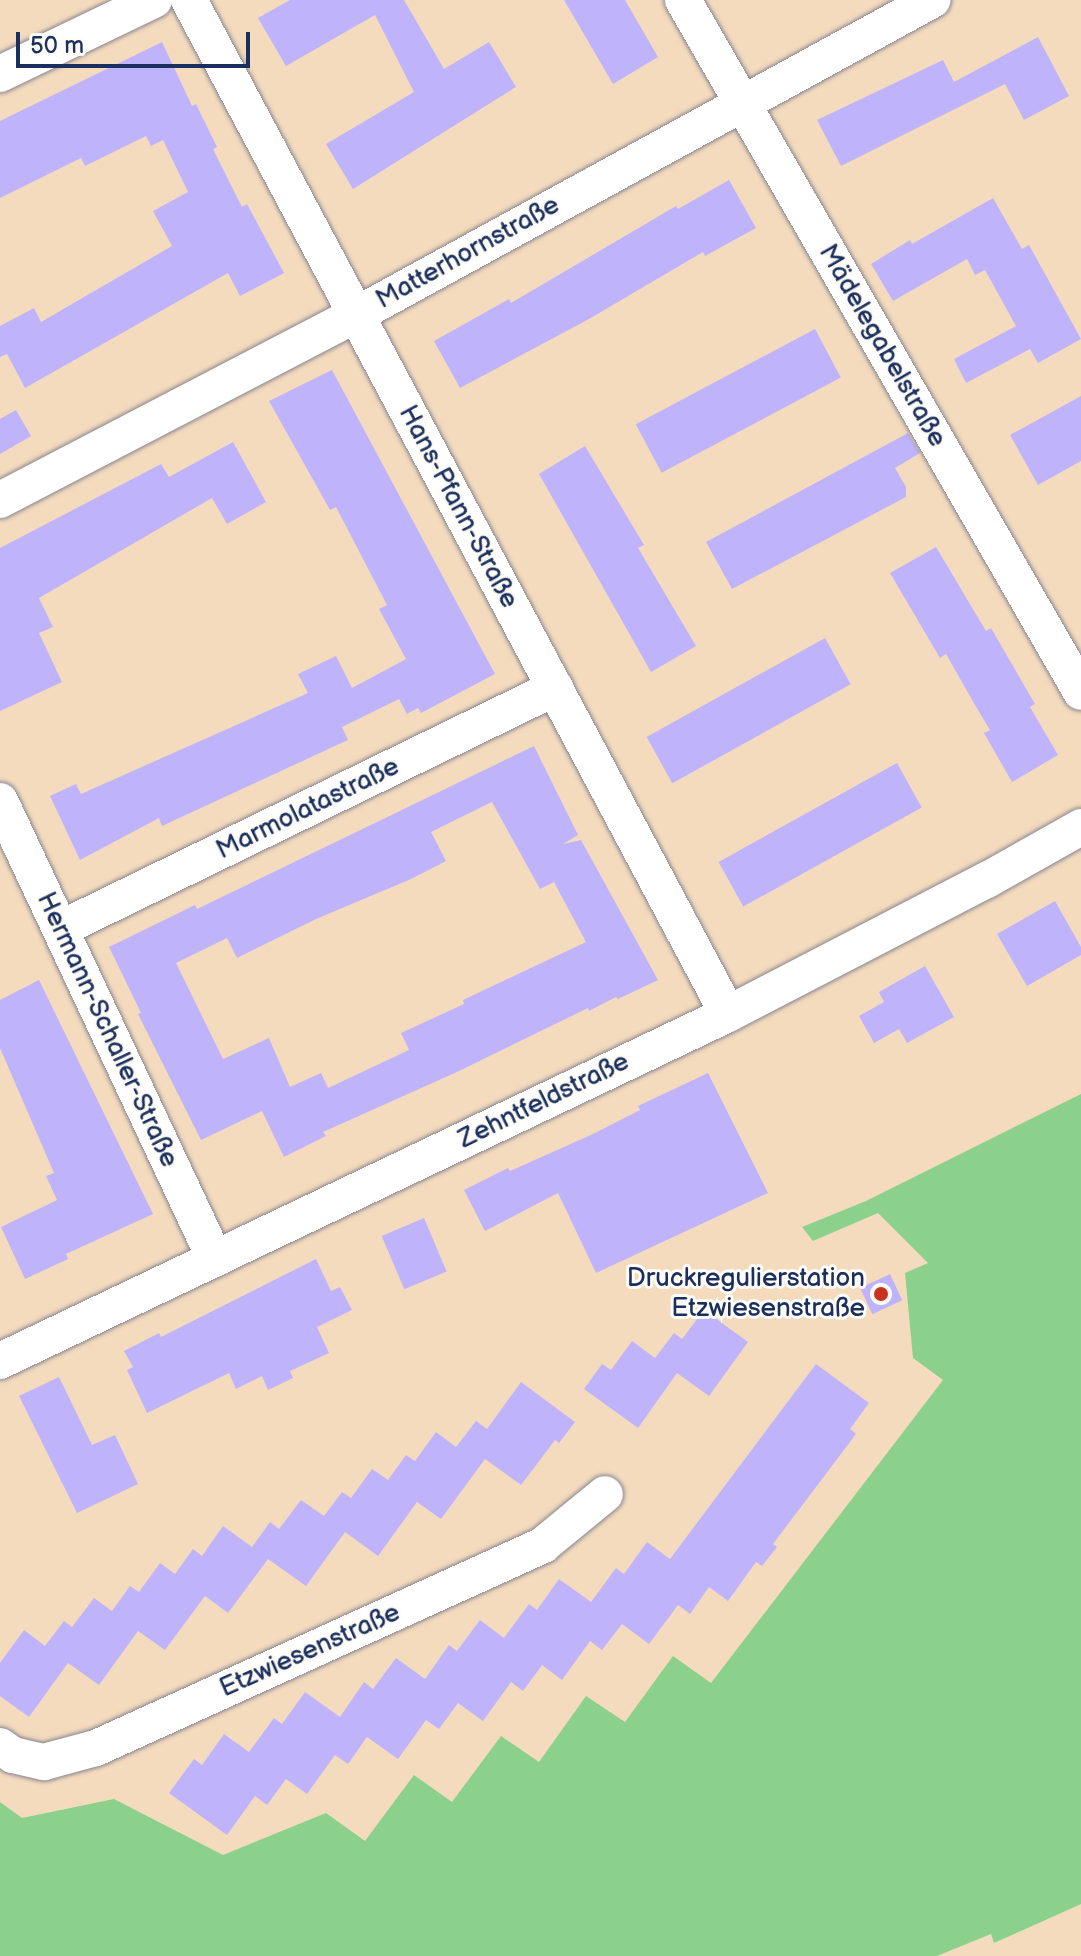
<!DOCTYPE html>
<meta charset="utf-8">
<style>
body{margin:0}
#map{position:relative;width:1081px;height:1956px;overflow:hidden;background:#f4dbbe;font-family:"Balsamiq Sans",sans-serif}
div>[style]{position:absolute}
.green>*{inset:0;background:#8bd18b}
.building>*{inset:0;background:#bfb4fb;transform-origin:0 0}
.roads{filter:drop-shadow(0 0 2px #88858e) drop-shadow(0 0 2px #88858e)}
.minor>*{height:36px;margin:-18px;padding:0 18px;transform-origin:18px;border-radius:18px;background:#fff}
.dots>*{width:22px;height:22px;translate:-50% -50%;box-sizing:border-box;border:4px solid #fdfcf7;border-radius:50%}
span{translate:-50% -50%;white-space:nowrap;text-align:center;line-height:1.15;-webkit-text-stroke:6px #fdfcf7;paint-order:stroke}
.street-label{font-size:26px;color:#1b2f5e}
.poi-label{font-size:26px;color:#1b2f5e}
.right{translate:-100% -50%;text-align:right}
.scale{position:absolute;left:16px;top:32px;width:234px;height:36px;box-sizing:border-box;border:4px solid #1b2f5e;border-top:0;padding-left:10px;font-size:24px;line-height:28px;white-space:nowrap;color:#1b2f5e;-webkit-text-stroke:6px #fdfcf7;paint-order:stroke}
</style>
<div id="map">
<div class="green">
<div style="clip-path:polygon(1081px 1094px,1081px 1904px,994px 1943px,991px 1934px,937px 1956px,0 1956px,0 1802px,22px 1818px,114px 1799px,223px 1855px,326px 1813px,365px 1841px,414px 1775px,452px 1802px,501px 1736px,539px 1762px,586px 1696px,625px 1722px,673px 1656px,711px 1683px,943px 1380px,913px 1358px,905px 1273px,928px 1263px,878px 1213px,813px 1241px,802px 1227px,866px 1201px)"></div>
</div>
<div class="building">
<div style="clip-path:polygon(290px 0,404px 0,444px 69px,489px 42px,516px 87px,353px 189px,326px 144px,414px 92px,375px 15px,286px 66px,258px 18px)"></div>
<div style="clip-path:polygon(564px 0,625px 0,658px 57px,613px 84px)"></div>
<div style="clip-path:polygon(1038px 37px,1069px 96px,1024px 120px,1005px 84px,841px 166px,817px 120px,943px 60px,954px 82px)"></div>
<div style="clip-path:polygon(162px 42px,192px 106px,196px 104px,217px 147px,213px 149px,242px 207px,247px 204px,284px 273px,240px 296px,228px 273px,25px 388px,7px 354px,0 357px,0 326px,34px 308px,41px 322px,172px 246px,153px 211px,188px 192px,163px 140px,151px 146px,146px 136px,85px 166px,81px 158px,0 198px,0 121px)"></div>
<div style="clip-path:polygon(729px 180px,756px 228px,705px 256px,703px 252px,589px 319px,460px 388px,434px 341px,509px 299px,511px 303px,676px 206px,678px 209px)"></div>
<div style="clip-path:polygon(993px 198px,1022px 249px,1029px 245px,1081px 339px,1038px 363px,1030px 349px,966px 383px,954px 359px,1016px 326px,985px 270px,975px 275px,967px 259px,893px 301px,871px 264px,910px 240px,912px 244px)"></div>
<div style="left:815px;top:329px;width:55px;height:203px;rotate:62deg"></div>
<div style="clip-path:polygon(332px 370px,495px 674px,421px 713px,418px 708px,407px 714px,399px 699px,342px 727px,348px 740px,162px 826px,159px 818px,80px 860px,50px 796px,76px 784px,81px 794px,308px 693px,298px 674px,336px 656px,352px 688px,406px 659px,379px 609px,387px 605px,336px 507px,330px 510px,269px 401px)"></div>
<div style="clip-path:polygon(1081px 396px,1081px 461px,1038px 485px,1010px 435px)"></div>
<div style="clip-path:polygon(16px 410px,31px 436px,0 454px,0 419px)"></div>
<div style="clip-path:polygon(908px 433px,920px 453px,895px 468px,906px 487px,906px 497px,732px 589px,706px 542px)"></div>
<div style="clip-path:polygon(233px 442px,266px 502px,227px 524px,212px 498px,39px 598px,53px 627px,39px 633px,62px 682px,0 711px,0 548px,161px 464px,169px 477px)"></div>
<div style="clip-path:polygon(585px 446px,644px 545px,638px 548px,696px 646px,651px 672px,539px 474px)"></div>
<div style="clip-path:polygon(936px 547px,986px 631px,991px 628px,1035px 704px,1030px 707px,1058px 755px,1012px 782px,984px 733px,990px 730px,975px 705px,946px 654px,940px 658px,890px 573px)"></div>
<div style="left:825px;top:638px;width:53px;height:204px;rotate:61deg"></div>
<div style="clip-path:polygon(evenodd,534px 746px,578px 835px,563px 844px,581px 840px,658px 980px,618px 999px,616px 997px,589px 1011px,588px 1008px,457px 1072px,323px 1132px,326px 1136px,284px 1157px,262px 1111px,201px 1140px,138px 1014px,141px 1013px,109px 947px,195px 905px,197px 909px,534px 746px,492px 802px,540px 889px,554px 882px,586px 942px,463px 1000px,464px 1004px,401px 1033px,409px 1050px,328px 1088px,321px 1073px,290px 1087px,269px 1038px,223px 1059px,176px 963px,227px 938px,237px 958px,316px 919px,411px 879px,446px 861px,431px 832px,492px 802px)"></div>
<div style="left:897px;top:763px;width:51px;height:204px;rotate:61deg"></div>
<div style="clip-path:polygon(1055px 901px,1081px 947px,1081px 955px,1027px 986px,997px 934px)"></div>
<div style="clip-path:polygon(925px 966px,954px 1017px,907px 1043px,899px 1029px,874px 1043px,859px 1016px,884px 1002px,879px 992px)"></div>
<div style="clip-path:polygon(39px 980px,153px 1214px,66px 1254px,68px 1259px,25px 1279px,1px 1227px,57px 1200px,46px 1176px,54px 1173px,0 1048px,0 1000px)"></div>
<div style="clip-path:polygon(708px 1073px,768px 1193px,596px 1273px,558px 1193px,485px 1231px,464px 1190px,508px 1168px,510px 1171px,593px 1134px,640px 1110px,638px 1106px)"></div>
<div style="left:424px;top:1218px;width:58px;height:46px;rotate:67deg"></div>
<div style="clip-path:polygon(316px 1259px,331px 1291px,340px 1287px,352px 1310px,317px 1327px,329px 1353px,290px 1371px,293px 1378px,268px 1390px,262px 1376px,236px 1389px,229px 1373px,147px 1413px,127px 1370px,133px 1367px,124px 1351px,159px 1333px,161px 1337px)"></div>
<div style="left:890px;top:1274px;width:29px;height:33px;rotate:65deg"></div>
<div style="clip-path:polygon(704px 1310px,748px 1342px,709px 1396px,677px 1373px,638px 1428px,584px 1389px,602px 1364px,611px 1370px,632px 1341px,655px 1358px,674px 1333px,682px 1339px)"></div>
<div style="clip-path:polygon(816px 1364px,869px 1403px,850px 1429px,856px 1434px,773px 1544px,777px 1547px,762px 1566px,756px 1562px,728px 1601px,709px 1587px,690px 1614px,678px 1605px,649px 1644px,622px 1624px,602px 1650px,590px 1641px,562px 1680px,542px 1665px,523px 1691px,511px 1682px,483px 1721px,458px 1703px,439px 1729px,426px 1720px,398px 1759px,367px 1737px,348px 1764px,335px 1755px,307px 1794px,286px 1779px,267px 1805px,255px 1796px,227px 1835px,169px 1793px,194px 1759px,202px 1765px,224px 1734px,249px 1752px,274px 1718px,282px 1724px,305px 1692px,340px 1717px,364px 1682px,373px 1689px,396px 1658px,425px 1679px,449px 1645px,457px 1651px,480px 1620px,504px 1638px,529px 1604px,537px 1610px,559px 1579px,591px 1602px,616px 1568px,624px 1574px,647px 1542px,670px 1559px)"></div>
<div style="clip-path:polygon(59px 1377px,92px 1445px,115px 1435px,138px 1484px,77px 1513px,19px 1396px)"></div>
<div style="clip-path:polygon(521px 1382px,575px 1422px,559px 1443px,555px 1440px,521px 1485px,485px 1459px,441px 1519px,417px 1502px,378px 1556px,345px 1532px,306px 1586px,268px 1559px,228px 1613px,205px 1596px,165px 1650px,138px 1631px,99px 1685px,68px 1663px,29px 1717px,0 1696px,0 1663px,24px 1630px,45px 1646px,64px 1621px,72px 1627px,94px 1598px,112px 1611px,130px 1586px,139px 1592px,160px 1563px,175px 1574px,193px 1549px,202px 1556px,223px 1526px,252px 1547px,270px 1522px,279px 1529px,301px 1500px,324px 1516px,342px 1492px,351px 1498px,372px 1469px,388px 1480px,406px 1455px,415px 1461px,436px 1432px,456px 1447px,476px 1421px,487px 1429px)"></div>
</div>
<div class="roads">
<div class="minor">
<div style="left:189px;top:0;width:1148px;rotate:62.01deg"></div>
<div style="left:683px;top:0;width:798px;rotate:60.09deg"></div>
<div style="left:0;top:74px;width:171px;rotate:-25.7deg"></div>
<div style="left:0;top:500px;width:401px;rotate:-27.5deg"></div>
<div style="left:356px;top:315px;width:657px;rotate:-28.67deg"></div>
<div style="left:0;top:801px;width:506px;rotate:64.85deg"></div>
<div style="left:60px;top:929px;width:551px;rotate:-25.96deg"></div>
<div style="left:0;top:1361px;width:806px;rotate:-25.48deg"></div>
<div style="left:728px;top:1014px;width:292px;rotate:-27.4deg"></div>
<div style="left:987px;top:880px;width:108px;rotate:-29.4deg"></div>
<div style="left:0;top:1746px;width:16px;rotate:35deg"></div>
<div style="left:13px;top:1755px;width:32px;rotate:13deg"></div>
<div style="left:44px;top:1762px;width:54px;rotate:-15.1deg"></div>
<div style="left:96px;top:1748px;width:491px;rotate:-24.4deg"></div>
<div style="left:543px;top:1545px;width:80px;rotate:-39.4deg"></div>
</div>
</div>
<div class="dots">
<div style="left:881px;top:1294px;background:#c8321e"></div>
</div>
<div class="street-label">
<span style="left:468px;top:253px;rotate:-29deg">Matterhornstraße</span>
<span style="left:882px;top:346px;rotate:60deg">Mädelegabelstraße</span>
<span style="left:458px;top:507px;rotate:62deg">Hans-Pfann-Straße</span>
<span style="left:308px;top:809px;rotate:-26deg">Marmolatastraße</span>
<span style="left:107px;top:1030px;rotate:65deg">Hermann-Schaller-Straße</span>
<span style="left:544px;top:1101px;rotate:-26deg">Zehntfeldstraße</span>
<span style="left:310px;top:1651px;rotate:-24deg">Etzwiesenstraße</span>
</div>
<div class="poi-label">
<span class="right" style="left:865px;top:1294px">Druckregulierstation<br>Etzwiesenstraße</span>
</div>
<div class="scale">50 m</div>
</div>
